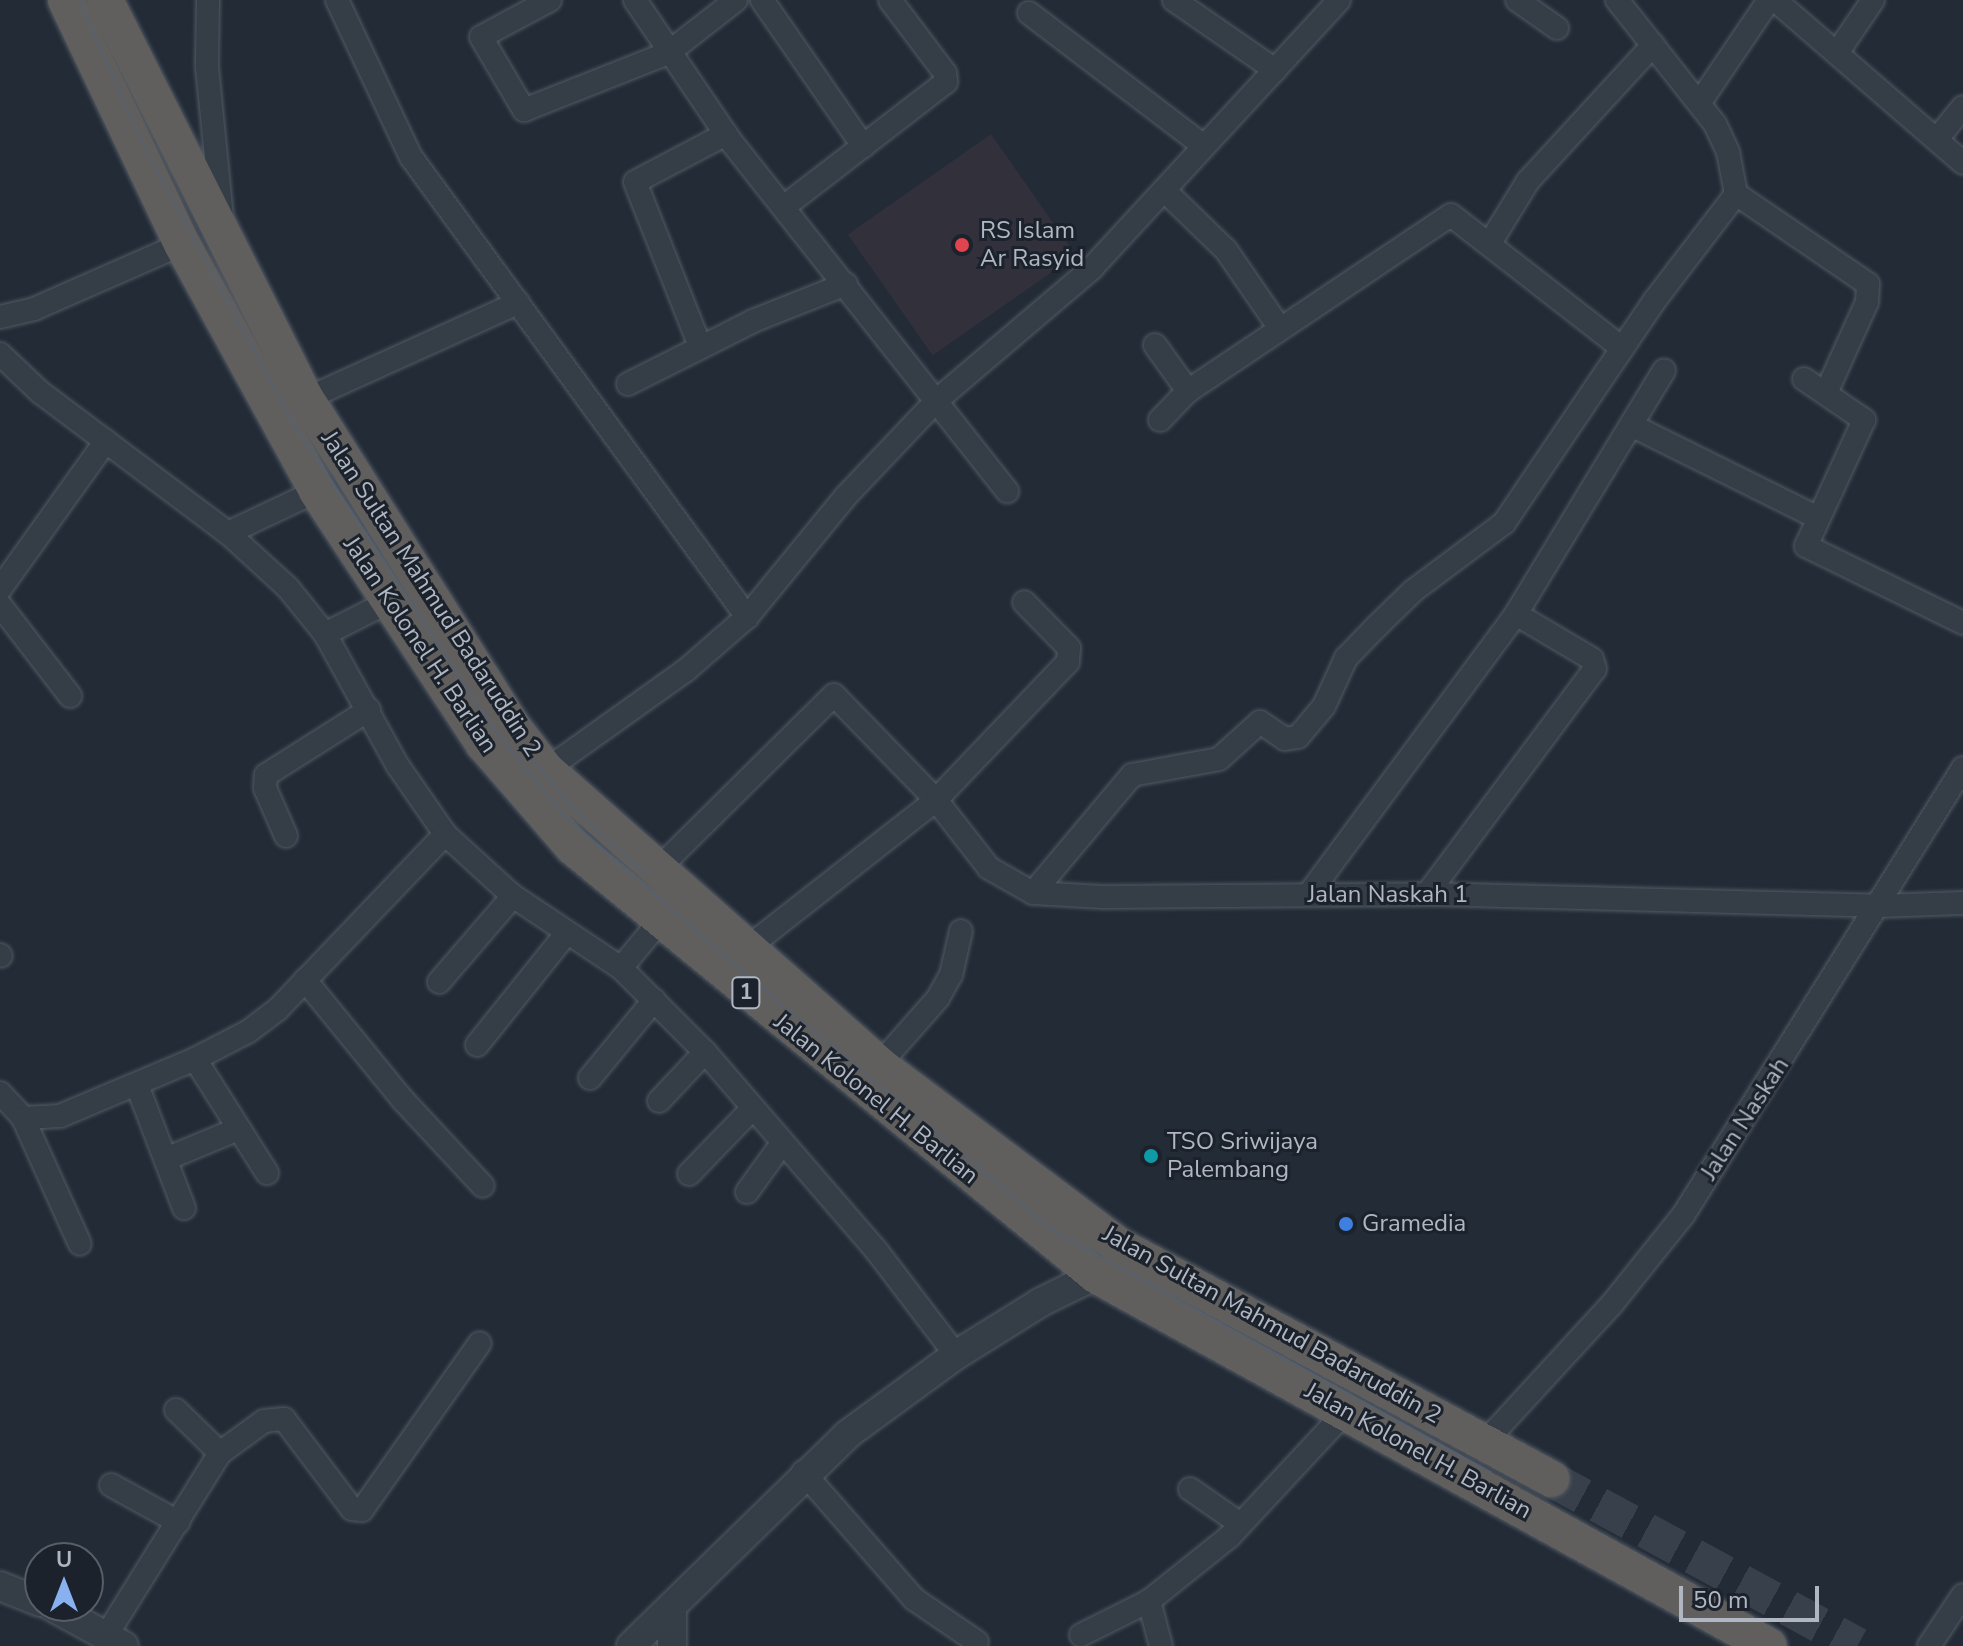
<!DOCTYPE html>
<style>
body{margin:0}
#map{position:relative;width:1963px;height:1646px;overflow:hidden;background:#222b36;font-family:"Nunito Sans",sans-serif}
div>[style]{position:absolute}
.medical>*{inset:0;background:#31303b;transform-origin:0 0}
.trunk-tunnel>*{height:36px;margin-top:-18px;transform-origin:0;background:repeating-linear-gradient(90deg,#37404b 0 36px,transparent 0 54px)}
.roads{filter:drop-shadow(0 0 2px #535a64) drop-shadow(0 0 2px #535a64)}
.minor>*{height:22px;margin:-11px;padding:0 11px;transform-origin:11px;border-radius:11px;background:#353d47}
.tertiary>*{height:28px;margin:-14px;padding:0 14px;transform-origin:14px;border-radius:14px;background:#353d47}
.trunk>*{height:36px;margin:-18px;padding:0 18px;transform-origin:18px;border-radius:18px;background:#605f5d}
.tram>*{height:2px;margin:-1px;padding:0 1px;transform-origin:1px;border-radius:1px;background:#57616d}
.dots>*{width:22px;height:22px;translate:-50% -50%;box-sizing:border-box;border:4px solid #1b222b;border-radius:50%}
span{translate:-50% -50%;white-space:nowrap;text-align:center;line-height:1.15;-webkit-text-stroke:6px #1b222b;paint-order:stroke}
.shield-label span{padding:2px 6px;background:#1b222b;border:2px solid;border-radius:6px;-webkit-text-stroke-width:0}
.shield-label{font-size:22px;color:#b0b7c3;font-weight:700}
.poi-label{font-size:24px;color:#b0b7c3}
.left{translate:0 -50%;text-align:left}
.street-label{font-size:24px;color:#b0b7c3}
.north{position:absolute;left:24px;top:1542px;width:80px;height:80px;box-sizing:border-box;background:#1b222b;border:2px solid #575e68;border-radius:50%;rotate:0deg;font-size:22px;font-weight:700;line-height:32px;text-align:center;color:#b0b7c3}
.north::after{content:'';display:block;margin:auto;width:28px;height:36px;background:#89b1ef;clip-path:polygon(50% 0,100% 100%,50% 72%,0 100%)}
.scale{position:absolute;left:1679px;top:1586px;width:140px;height:36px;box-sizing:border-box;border:4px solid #b0b7c3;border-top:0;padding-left:10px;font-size:24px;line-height:28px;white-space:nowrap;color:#b0b7c3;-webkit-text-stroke:6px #1b222b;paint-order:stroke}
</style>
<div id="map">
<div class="medical">
<div style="left:991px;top:134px;width:148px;height:175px;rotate:55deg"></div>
</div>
<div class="trunk-tunnel">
<div style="left:1551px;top:1479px;width:349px;rotate:28.5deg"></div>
</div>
<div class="roads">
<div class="minor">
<div style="left:208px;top:0;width:67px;rotate:90.9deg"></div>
<div style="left:207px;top:67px;width:150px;rotate:84.3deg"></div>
<div style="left:337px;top:0;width:174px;rotate:64.8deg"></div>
<div style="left:411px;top:157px;width:570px;rotate:53.85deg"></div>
<div style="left:550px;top:0;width:78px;rotate:151.8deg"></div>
<div style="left:481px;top:37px;width:85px;rotate:59.5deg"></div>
<div style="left:524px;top:110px;width:155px;rotate:-21.6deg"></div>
<div style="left:668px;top:53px;width:86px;rotate:-37.9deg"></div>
<div style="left:635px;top:0;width:168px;rotate:55.9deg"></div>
<div style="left:729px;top:139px;width:449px;rotate:51.7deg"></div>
<div style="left:762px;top:0;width:178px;rotate:55.3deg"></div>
<div style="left:1174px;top:0;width:123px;rotate:34.7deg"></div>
<div style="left:1517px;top:0;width:49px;rotate:35deg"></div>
<div style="left:1617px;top:0;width:158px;rotate:51.7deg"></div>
<div style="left:1715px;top:124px;width:31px;rotate:65deg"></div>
<div style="left:1728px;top:152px;width:43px;rotate:79.2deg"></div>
<div style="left:1775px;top:0;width:249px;rotate:40.9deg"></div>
<div style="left:1029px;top:13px;width:218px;rotate:37.3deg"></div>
<div style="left:1837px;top:53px;width:64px;rotate:-55.8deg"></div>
<div style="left:1700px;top:102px;width:123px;rotate:-55.9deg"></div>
<div style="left:1937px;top:139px;width:41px;rotate:-50.9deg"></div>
<div style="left:1164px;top:190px;width:86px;rotate:44.1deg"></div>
<div style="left:1226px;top:250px;width:93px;rotate:55.5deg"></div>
<div style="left:785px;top:206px;width:203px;rotate:-37.6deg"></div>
<div style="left:946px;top:82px;width:9px;rotate:-96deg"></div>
<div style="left:945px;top:73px;width:91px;rotate:-127deg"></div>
<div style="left:1490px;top:243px;width:73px;rotate:-58.5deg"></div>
<div style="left:1528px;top:181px;width:185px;rotate:-47.4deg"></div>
<div style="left:0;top:317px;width:35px;rotate:-13deg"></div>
<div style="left:34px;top:309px;width:162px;rotate:-23.7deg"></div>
<div style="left:1155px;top:345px;width:57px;rotate:54.3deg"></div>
<div style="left:700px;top:346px;width:176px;rotate:-111.6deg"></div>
<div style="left:635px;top:182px;width:103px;rotate:-27.8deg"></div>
<div style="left:0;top:354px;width:55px;rotate:43.5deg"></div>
<div style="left:40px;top:392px;width:235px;rotate:36.9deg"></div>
<div style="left:228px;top:533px;width:98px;rotate:-25.3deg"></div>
<div style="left:1804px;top:379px;width:73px;rotate:34.3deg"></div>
<div style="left:1864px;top:420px;width:139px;rotate:114.7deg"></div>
<div style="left:1806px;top:546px;width:175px;rotate:26.1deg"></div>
<div style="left:628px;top:384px;width:140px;rotate:-26.7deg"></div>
<div style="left:753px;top:321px;width:100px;rotate:-21.7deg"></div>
<div style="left:306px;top:399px;width:233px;rotate:-24.4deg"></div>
<div style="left:1160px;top:420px;width:40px;rotate:-46deg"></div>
<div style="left:1188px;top:391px;width:316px;rotate:-33.8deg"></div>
<div style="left:1451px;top:215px;width:217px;rotate:37.9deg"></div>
<div style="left:1631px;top:425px;width:209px;rotate:26.4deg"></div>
<div style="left:228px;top:533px;width:81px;rotate:42.5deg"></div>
<div style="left:288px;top:588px;width:59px;rotate:51.2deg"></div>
<div style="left:0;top:589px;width:182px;rotate:-54.4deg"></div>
<div style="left:392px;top:600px;width:75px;rotate:153.1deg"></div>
<div style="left:325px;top:634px;width:151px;rotate:61.1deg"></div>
<div style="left:398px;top:766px;width:83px;rotate:55.3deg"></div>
<div style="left:0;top:605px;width:115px;rotate:52.4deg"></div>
<div style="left:546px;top:770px;width:171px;rotate:-35.5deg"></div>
<div style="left:685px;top:671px;width:82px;rotate:-41.1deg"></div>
<div style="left:747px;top:617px;width:156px;rotate:-50.7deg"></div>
<div style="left:846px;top:496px;width:131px;rotate:-46.5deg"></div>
<div style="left:936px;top:401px;width:205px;rotate:-40.4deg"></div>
<div style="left:1092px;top:268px;width:364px;rotate:-47.3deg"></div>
<div style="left:286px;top:836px;width:52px;rotate:-113.6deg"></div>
<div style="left:265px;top:788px;width:13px;rotate:-86deg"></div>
<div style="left:266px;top:775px;width:122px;rotate:-32.3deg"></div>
<div style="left:656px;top:871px;width:250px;rotate:-44.7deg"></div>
<div style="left:834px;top:695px;width:146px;rotate:45.8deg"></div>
<div style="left:936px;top:800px;width:86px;rotate:52.1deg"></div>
<div style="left:989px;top:868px;width:51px;rotate:29.6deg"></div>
<div style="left:1033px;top:893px;width:70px;rotate:3.3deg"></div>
<div style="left:1103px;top:897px;width:324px;rotate:-0.5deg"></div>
<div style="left:1427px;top:894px;width:452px;rotate:1.5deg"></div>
<div style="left:1879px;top:906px;width:84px;rotate:-2deg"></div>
<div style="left:1033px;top:893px;width:154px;rotate:-50deg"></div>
<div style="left:1132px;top:775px;width:88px;rotate:-10.4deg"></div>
<div style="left:1219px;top:759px;width:55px;rotate:-42.1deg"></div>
<div style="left:1260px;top:722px;width:30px;rotate:34deg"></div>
<div style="left:1285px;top:739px;width:13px;rotate:-9deg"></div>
<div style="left:1298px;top:737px;width:40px;rotate:-50deg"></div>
<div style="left:1324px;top:706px;width:53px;rotate:-65.4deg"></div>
<div style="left:1346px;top:658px;width:43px;rotate:-45.9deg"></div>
<div style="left:1376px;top:627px;width:52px;rotate:-44.2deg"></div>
<div style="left:1413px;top:591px;width:114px;rotate:-36.8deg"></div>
<div style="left:1504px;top:523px;width:269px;rotate:-55.9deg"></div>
<div style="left:1655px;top:300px;width:133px;rotate:-52.6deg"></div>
<div style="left:1736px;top:194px;width:160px;rotate:34.3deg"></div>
<div style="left:1868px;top:284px;width:18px;rotate:93deg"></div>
<div style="left:1867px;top:302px;width:100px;rotate:114.3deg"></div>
<div style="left:1309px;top:894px;width:348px;rotate:-53.5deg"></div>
<div style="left:1516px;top:614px;width:285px;rotate:-58.7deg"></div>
<div style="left:1427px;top:894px;width:281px;rotate:-53.3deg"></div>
<div style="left:1595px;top:669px;width:10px;rotate:-107deg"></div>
<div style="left:1592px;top:659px;width:88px;rotate:-149.4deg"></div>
<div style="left:746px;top:949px;width:241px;rotate:-38.1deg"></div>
<div style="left:936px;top:800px;width:191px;rotate:-46.3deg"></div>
<div style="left:1068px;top:662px;width:14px;rotate:-86deg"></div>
<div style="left:1069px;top:648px;width:64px;rotate:-134.4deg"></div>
<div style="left:0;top:955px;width:1px;rotate:45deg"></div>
<div style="left:621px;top:968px;width:119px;rotate:45deg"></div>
<div style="left:705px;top:1052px;width:262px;rotate:49.2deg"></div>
<div style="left:876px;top:1250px;width:132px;rotate:52.7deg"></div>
<div style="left:305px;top:980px;width:155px;rotate:50.8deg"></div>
<div style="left:403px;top:1100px;width:117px;rotate:47.1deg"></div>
<div style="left:439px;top:982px;width:113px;rotate:-49.3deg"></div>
<div style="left:477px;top:1045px;width:142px;rotate:-51.3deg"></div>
<div style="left:195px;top:1059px;width:135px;rotate:57.7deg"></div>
<div style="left:879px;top:1065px;width:89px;rotate:-48.6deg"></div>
<div style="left:938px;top:998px;width:26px;rotate:-61deg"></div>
<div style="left:951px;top:975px;width:45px;rotate:-77.2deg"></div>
<div style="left:590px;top:1078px;width:101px;rotate:-50.6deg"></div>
<div style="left:137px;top:1085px;width:132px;rotate:69.1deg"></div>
<div style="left:0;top:1093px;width:34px;rotate:47deg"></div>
<div style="left:23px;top:1118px;width:37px;rotate:-3deg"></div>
<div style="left:60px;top:1116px;width:147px;rotate:-22.9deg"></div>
<div style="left:195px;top:1059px;width:61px;rotate:-27.4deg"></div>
<div style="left:249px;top:1031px;width:36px;rotate:-37deg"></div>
<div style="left:278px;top:1009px;width:242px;rotate:-46.3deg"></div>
<div style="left:445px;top:834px;width:92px;rotate:42.4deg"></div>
<div style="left:513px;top:896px;width:130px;rotate:33.7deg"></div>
<div style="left:621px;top:968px;width:60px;rotate:-50.4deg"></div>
<div style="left:659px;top:1101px;width:67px;rotate:-46.8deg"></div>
<div style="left:23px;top:1118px;width:138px;rotate:65.7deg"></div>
<div style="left:166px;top:1159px;width:78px;rotate:-22.6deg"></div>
<div style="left:689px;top:1174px;width:91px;rotate:-45.9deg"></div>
<div style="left:747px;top:1192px;width:58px;rotate:-54.1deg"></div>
<div style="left:176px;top:1410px;width:62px;rotate:44.3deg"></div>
<div style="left:1486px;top:1441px;width:186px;rotate:-47.4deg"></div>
<div style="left:1612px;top:1304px;width:115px;rotate:-51.3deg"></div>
<div style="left:1684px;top:1214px;width:526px;rotate:-57.97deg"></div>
<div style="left:803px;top:1472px;width:169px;rotate:48.8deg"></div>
<div style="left:914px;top:1599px;width:76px;rotate:34.3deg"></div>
<div style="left:111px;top:1485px;width:77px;rotate:28.9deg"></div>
<div style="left:1190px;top:1489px;width:60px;rotate:34.8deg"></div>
<div style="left:1081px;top:1635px;width:76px;rotate:-26.6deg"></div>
<div style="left:106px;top:1636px;width:216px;rotate:-58.1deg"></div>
<div style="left:220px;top:1453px;width:54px;rotate:-36deg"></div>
<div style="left:264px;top:1421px;width:20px;rotate:-6deg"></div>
<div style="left:284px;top:1419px;width:113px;rotate:52.9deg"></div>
<div style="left:352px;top:1509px;width:10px;rotate:6deg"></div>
<div style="left:362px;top:1510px;width:204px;rotate:-54.8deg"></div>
<div style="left:1161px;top:1646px;width:47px;rotate:-104.9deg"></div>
<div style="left:1149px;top:1601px;width:104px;rotate:-38.7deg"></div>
<div style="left:1230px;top:1536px;width:171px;rotate:-47.1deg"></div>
<div style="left:1929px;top:1646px;width:61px;rotate:-56.3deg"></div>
</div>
<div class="tertiary">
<div style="left:0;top:1586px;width:43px;rotate:21.8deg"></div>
<div style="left:51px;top:1606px;width:83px;rotate:28.7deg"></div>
<div style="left:672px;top:1609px;width:37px;rotate:90deg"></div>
<div style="left:631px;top:1646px;width:303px;rotate:-44.3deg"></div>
<div style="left:848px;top:1434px;width:134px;rotate:-36.2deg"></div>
<div style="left:956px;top:1355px;width:100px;rotate:-31.9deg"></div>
<div style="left:1041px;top:1302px;width:61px;rotate:-26.1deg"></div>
</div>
<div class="trunk">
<div style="left:66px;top:0;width:270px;rotate:64.6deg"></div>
<div style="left:182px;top:244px;width:281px;rotate:61.3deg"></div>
<div style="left:317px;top:491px;width:303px;rotate:56.6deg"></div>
<div style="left:484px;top:744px;width:136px;rotate:49.2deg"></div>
<div style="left:573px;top:847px;width:676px;rotate:39.3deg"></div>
<div style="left:1096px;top:1275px;width:768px;rotate:28.87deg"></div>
<div style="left:105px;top:0;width:447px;rotate:63.3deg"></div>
<div style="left:306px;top:399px;width:386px;rotate:57.8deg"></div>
<div style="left:512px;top:726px;width:56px;rotate:52.3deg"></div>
<div style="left:546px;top:770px;width:445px;rotate:41.5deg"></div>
<div style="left:879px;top:1065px;width:301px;rotate:37deg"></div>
<div style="left:1119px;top:1246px;width:491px;rotate:28.3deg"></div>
</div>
</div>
<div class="tram">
<div style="left:79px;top:0;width:160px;rotate:66deg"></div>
<div style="left:144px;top:146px;width:312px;rotate:61.7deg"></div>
<div style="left:292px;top:421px;width:371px;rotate:56.8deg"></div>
<div style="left:495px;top:731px;width:112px;rotate:50.5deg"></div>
<div style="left:566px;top:817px;width:235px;rotate:41.2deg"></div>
<div style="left:743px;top:972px;width:410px;rotate:39.7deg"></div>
<div style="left:1059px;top:1234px;width:493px;rotate:28.9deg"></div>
<div style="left:520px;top:745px;width:82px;rotate:49.9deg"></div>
<div style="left:573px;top:808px;width:101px;rotate:42.2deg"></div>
</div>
<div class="dots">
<div style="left:962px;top:245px;background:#e0444e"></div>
<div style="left:1151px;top:1156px;background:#0f9aa8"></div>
<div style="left:1346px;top:1224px;background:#3f7fe0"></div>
</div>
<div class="shield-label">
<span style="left:746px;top:993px">1</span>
</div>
<div class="poi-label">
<span class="left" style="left:980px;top:245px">RS Islam<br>Ar Rasyid</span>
<span class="left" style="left:1167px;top:1156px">TSO Sriwijaya<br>Palembang</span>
<span class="left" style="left:1362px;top:1224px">Gramedia</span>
</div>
<div class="street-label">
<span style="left:431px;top:594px;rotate:57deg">Jalan Sultan Mahmud Badaruddin 2</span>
<span style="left:420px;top:645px;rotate:56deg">Jalan Kolonel H. Barlian</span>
<span style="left:1388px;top:895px">Jalan Naskah 1</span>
<span style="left:876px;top:1099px;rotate:39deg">Jalan Kolonel H. Barlian</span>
<span style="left:1745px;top:1119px;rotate:-57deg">Jalan Naskah</span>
<span style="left:1272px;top:1325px;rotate:29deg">Jalan Sultan Mahmud Badaruddin 2</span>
<span style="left:1418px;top:1451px;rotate:29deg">Jalan Kolonel H. Barlian</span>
</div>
<div class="north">U</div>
<div class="scale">50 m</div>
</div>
